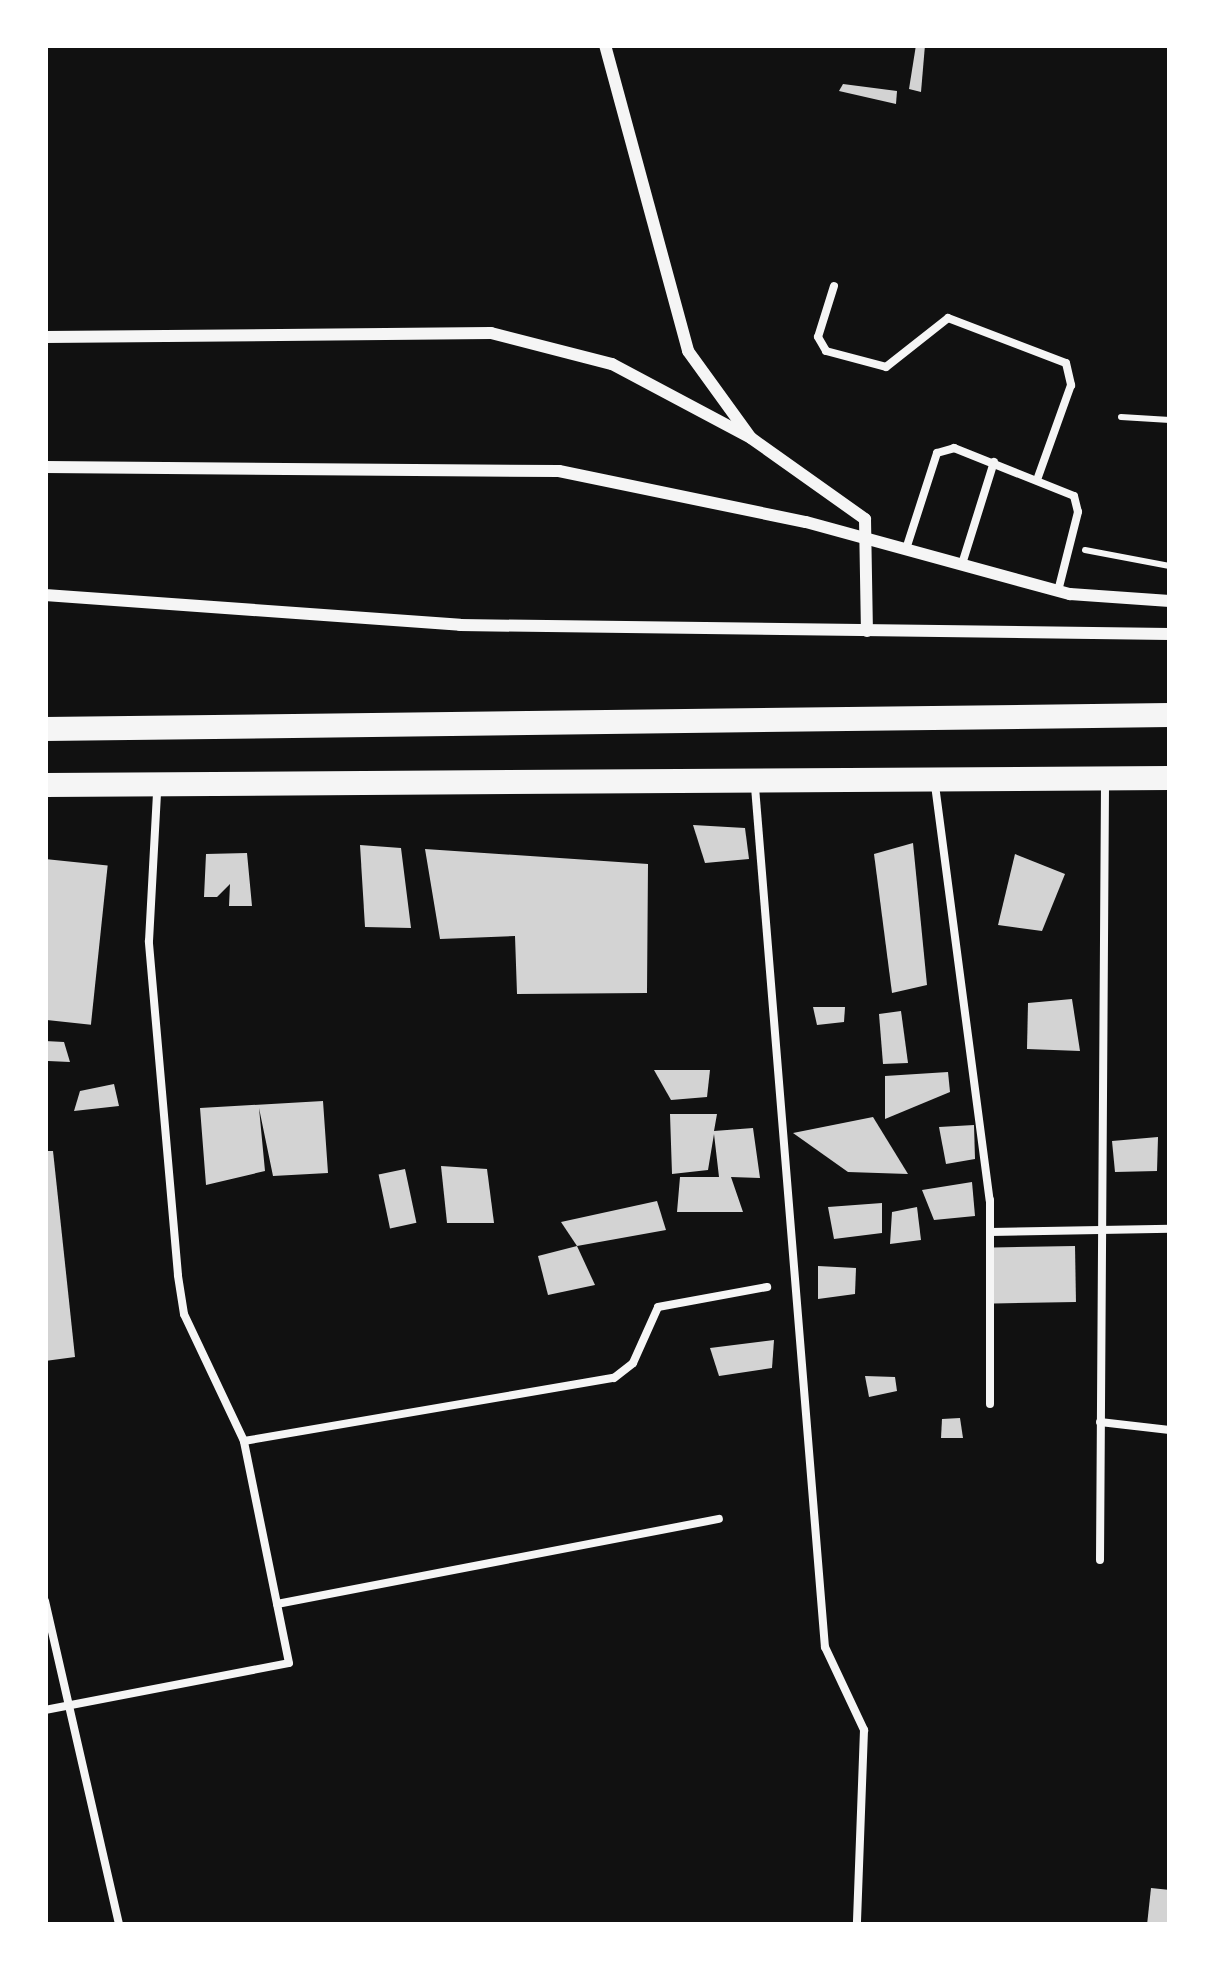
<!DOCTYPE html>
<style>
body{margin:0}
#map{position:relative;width:1215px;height:1970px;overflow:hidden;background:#111;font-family:"Golos Text",sans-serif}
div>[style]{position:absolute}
.building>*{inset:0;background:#d3d3d3;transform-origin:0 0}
.path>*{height:6px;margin:-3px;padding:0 3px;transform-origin:3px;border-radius:3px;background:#f5f5f5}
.service>*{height:8px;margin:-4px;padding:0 4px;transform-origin:4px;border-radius:4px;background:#f5f5f5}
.minor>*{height:12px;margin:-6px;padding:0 6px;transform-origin:6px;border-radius:6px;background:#f5f5f5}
.primary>*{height:24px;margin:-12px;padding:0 12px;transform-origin:12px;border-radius:12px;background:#f5f5f5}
span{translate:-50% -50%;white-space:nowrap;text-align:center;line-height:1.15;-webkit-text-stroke:9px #fff;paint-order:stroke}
.frame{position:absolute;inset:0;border:48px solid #fff;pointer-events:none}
</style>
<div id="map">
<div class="building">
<div style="clip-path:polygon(916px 45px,925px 45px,921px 92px,909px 89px)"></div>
<div style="clip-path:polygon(843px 84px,897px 91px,896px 104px,839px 91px)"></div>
<div style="clip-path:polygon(693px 825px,745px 828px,749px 859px,705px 863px)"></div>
<div style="clip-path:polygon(913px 843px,927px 985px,892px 993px,874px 854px)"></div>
<div style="clip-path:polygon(360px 845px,401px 848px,411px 928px,365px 927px)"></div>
<div style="clip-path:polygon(425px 849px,648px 864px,647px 993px,517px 994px,515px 936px,440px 939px)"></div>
<div style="clip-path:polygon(247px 853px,252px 906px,229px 906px,230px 884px,217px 897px,204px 897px,206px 854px)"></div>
<div style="clip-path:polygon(1015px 854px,1065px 874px,1042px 931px,998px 925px)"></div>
<div style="left:45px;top:859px;width:63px;height:160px;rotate:6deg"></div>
<div style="clip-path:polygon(1072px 999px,1080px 1051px,1027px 1049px,1028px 1003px)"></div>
<div style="clip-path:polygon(813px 1007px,845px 1007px,844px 1022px,817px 1025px)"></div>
<div style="clip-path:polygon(901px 1011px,908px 1063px,883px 1064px,879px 1014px)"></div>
<div style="clip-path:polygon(45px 1041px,64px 1042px,70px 1062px,48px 1061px)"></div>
<div style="clip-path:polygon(654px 1070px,710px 1070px,707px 1097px,671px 1100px)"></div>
<div style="clip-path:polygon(948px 1072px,950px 1092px,885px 1119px,885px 1076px)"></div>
<div style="clip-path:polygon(114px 1084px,119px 1106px,74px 1111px,80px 1091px)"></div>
<div style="clip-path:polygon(323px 1101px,328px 1173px,273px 1176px,259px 1108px,265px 1171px,206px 1185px,200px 1108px)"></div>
<div style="clip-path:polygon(670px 1114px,717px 1114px,714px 1131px,753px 1128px,760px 1178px,731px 1177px,743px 1212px,677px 1212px,680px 1177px,719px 1177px,714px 1134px,708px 1170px,672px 1174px)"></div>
<div style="clip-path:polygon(873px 1117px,908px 1174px,848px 1172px,793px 1133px)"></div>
<div style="clip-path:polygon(974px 1125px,975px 1159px,946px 1164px,939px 1127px)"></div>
<div style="clip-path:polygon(1158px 1137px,1157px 1171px,1115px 1172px,1112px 1141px)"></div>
<div style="clip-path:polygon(45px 1151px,53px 1151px,75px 1357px,45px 1361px)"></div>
<div style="clip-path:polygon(441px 1166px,487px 1169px,494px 1223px,447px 1223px)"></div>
<div style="left:405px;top:1169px;width:55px;height:27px;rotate:78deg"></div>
<div style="clip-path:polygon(972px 1182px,975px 1216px,934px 1220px,922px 1190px)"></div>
<div style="clip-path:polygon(657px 1201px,666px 1230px,577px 1246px,561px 1222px)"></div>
<div style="clip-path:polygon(882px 1203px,882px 1233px,834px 1239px,828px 1207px)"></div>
<div style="clip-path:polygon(917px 1207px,921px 1240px,890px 1244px,892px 1212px)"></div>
<div style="clip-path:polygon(577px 1246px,595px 1285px,548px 1295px,538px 1256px)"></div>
<div style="left:1075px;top:1246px;width:56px;height:82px;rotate:89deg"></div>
<div style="clip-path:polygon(818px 1266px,856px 1268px,855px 1294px,818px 1299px)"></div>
<div style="clip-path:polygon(774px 1340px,772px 1368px,719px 1376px,710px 1348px)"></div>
<div style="clip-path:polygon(865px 1376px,895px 1377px,897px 1391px,869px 1397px)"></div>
<div style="clip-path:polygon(960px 1418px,963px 1438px,941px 1438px,942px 1419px)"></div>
<div style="clip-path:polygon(1151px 1888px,1170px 1890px,1170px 1925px,1147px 1925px)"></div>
</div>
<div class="path">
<div style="left:1121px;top:417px;width:49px;rotate:3.5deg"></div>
<div style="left:1085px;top:550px;width:86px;rotate:10.7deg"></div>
</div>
<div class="service">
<div style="left:834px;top:286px;width:53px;rotate:107.4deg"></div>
<div style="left:818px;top:337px;width:16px;rotate:60deg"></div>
<div style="left:826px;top:351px;width:62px;rotate:14.9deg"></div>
<div style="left:886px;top:367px;width:79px;rotate:-38.3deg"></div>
<div style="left:948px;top:318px;width:126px;rotate:20.9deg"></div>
<div style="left:1066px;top:363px;width:23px;rotate:77deg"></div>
<div style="left:1071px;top:385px;width:98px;rotate:109.7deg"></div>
<div style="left:906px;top:549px;width:101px;rotate:-72.1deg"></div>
<div style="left:937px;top:453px;width:18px;rotate:-16deg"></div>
<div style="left:954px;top:448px;width:129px;rotate:21.8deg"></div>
<div style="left:1074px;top:496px;width:16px;rotate:76deg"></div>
<div style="left:1078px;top:512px;width:81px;rotate:104.2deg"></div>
<div style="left:962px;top:564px;width:107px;rotate:-72.6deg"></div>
<div style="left:935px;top:785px;width:419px;rotate:82.5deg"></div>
<div style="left:990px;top:1200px;width:204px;rotate:90deg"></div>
<div style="left:755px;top:787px;width:863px;rotate:85.35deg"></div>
<div style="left:825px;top:1647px;width:92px;rotate:64.8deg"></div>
<div style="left:864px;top:1730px;width:195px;rotate:92.1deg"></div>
<div style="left:990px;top:1232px;width:180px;rotate:-1deg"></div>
<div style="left:1100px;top:1422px;width:70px;rotate:6.5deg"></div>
<div style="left:244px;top:1441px;width:375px;rotate:-9.7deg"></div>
<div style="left:614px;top:1378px;width:24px;rotate:-38deg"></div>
<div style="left:633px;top:1363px;width:61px;rotate:-65.9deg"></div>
<div style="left:658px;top:1307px;width:111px;rotate:-10.4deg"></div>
<div style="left:1100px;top:1560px;width:780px;rotate:-89.63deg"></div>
<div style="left:45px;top:1601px;width:332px;rotate:77.1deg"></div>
<div style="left:277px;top:1604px;width:450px;rotate:-10.9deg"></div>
<div style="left:45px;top:1710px;width:248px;rotate:-10.9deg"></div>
<div style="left:289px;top:1663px;width:227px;rotate:-101.5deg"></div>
<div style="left:244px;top:1441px;width:140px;rotate:-115.3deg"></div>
<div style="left:184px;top:1314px;width:39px;rotate:-99deg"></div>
<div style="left:178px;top:1275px;width:335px;rotate:-95deg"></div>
<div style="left:149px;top:941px;width:149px;rotate:-86.9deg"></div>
</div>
<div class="minor">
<div style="left:605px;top:45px;width:317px;rotate:74.8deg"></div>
<div style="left:688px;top:351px;width:107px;rotate:54.1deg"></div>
<div style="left:751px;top:438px;width:140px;rotate:35.4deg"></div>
<div style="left:865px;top:519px;width:112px;rotate:89deg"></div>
<div style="left:45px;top:337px;width:446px;rotate:-0.5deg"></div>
<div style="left:491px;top:333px;width:125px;rotate:14.4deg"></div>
<div style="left:612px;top:364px;width:157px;rotate:28deg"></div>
<div style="left:45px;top:467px;width:514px;rotate:0.45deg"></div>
<div style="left:559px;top:471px;width:252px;rotate:11.7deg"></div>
<div style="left:806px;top:522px;width:274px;rotate:15.3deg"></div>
<div style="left:1070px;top:594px;width:100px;rotate:4deg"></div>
<div style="left:45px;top:595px;width:416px;rotate:4.1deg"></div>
<div style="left:460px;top:625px;width:710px;rotate:0.73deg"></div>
</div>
<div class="primary">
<div style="left:45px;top:729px;width:1125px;rotate:-0.71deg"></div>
<div style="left:45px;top:785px;width:1125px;rotate:-0.36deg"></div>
</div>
<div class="frame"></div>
</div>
